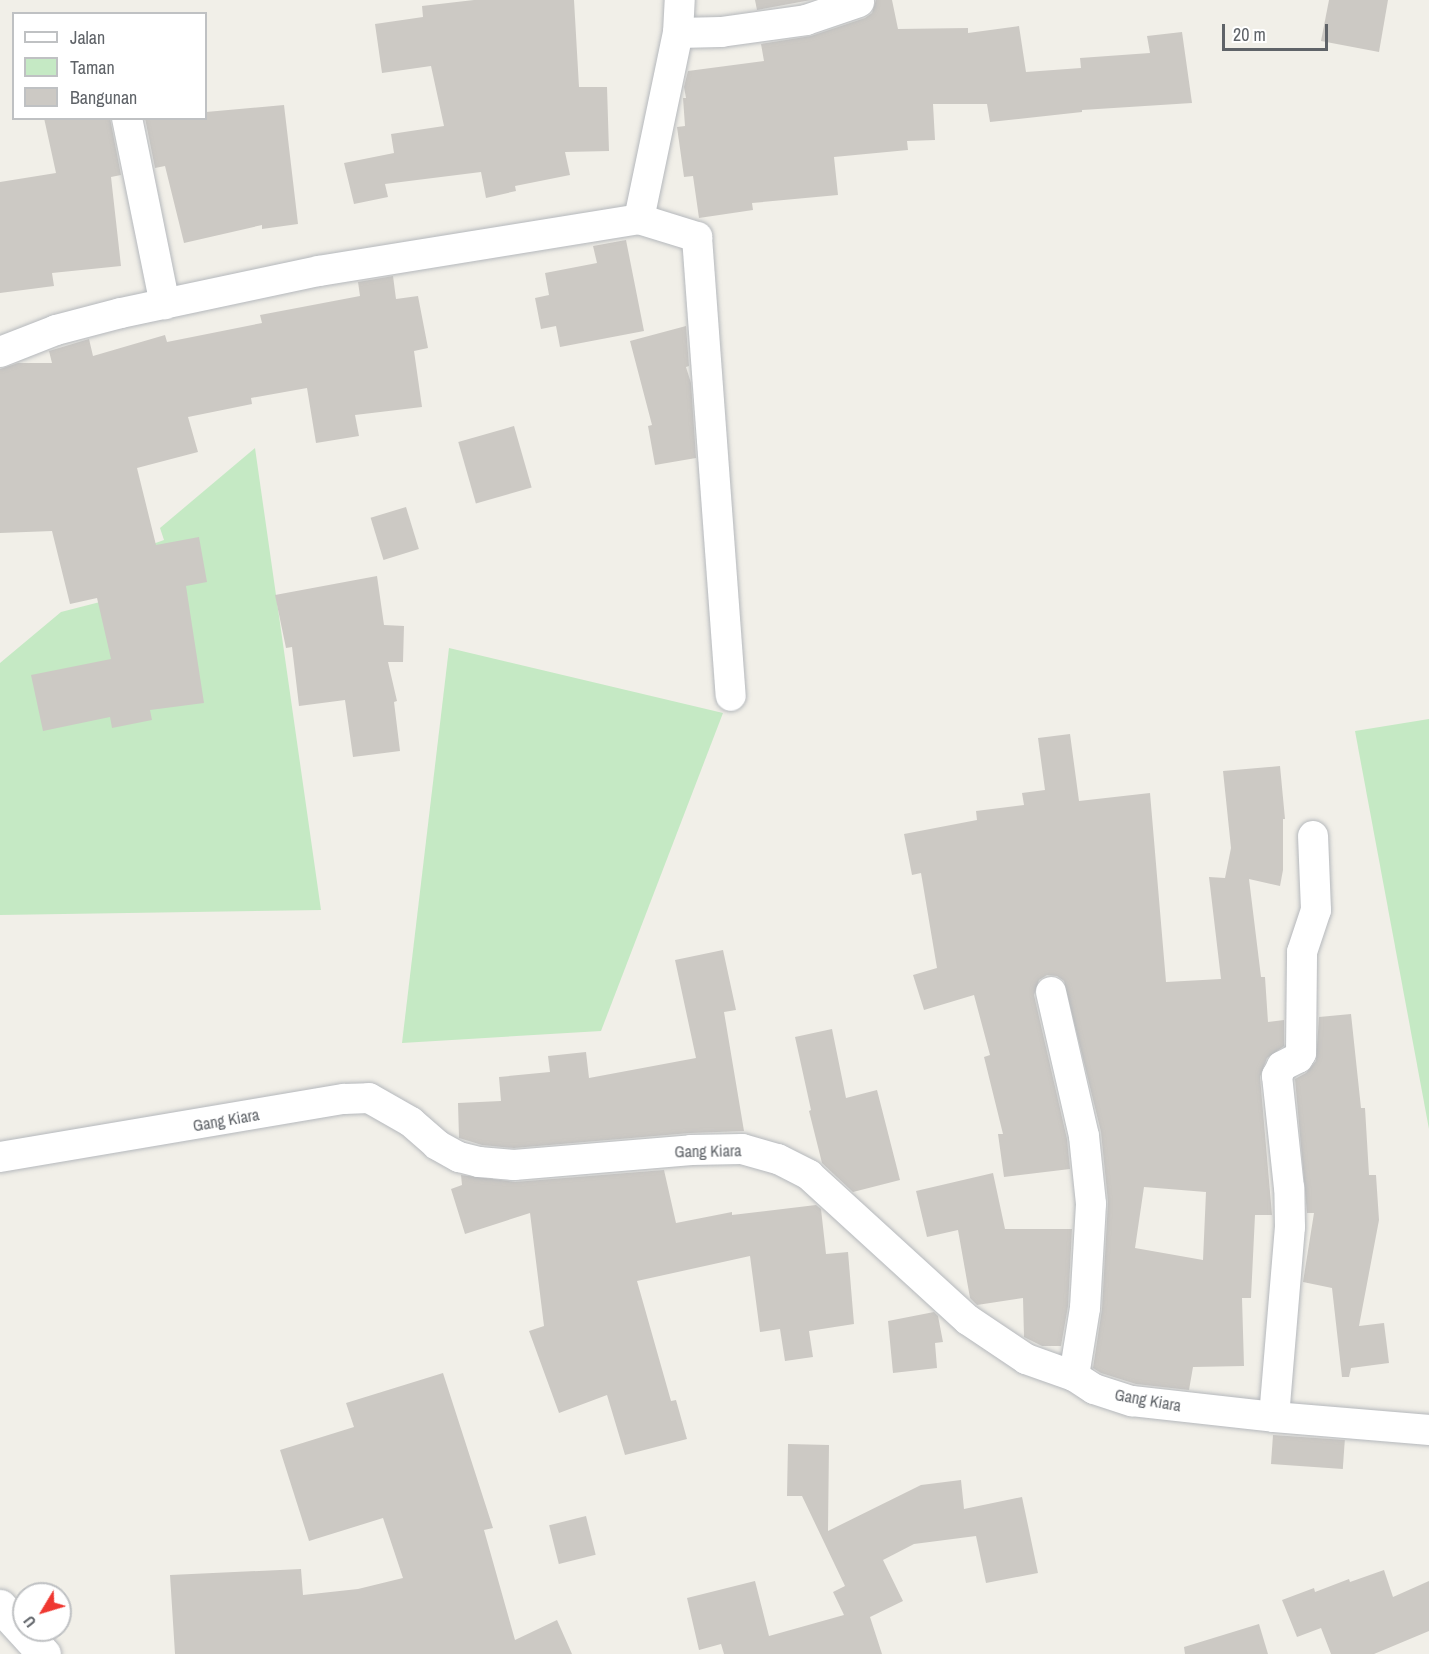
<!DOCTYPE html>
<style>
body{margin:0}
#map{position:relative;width:1429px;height:1654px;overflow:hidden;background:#f1efe8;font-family:"Archivo Narrow",sans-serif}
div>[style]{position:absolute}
.green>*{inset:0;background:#c5e9c4}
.building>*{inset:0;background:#ccc9c4;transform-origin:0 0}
.roads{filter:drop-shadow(0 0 2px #b5b8bc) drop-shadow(0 0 2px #b5b8bc)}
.street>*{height:30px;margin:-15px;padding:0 15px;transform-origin:15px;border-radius:15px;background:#fff}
.secondary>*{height:33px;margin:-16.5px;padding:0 16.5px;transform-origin:16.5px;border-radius:16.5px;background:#fff}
span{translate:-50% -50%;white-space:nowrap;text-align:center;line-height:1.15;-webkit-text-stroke:4.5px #fff;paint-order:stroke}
.street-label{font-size:16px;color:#5f6368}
.legend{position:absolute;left:12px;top:12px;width:195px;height:108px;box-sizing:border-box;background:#fff;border:2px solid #bfc1c3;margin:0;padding:8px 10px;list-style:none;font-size:18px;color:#5f6368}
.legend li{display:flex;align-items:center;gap:12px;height:30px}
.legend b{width:30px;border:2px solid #bfc1c3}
.north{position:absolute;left:12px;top:1582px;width:60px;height:60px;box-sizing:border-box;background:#fff;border:2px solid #bfc1c3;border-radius:50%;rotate:232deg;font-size:16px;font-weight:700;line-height:24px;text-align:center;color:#5f6368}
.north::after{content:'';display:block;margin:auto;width:21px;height:27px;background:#ef3730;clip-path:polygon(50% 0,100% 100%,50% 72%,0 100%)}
.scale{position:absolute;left:1222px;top:24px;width:106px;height:27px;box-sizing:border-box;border:3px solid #5f6368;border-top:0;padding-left:8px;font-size:18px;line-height:21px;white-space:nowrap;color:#5f6368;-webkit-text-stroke:4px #fff;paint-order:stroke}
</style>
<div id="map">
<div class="green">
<div style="clip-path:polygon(255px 448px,321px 910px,0 915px,0 663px,61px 612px,135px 593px,133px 551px,164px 540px,160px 528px)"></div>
<div style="clip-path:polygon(449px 648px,723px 713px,601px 1031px,402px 1043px)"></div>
<div style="clip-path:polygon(1429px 719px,1429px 1129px,1355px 731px)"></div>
</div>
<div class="building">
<div style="clip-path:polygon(474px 0,574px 0,579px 87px,607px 87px,609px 151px,565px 152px,570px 175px,515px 186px,516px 191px,486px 198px,481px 172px,385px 184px,388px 197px,354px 204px,344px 163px,394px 153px,391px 134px,444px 126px,431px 66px,382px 73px,375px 24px,423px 17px,422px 6px)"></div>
<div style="clip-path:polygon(755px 0,811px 0,757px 10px)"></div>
<div style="clip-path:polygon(876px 0,892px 0,898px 29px,968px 28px,968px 33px,1019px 26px,1026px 72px,1081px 68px,1080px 58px,1150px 53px,1147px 36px,1182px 32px,1192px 103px,1082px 110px,1082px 112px,990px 122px,987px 104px,933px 104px,935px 140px,907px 141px,908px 150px,834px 157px,838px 195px,752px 203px,753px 210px,699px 218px,693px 176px,684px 177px,677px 127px,685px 126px,683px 98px,686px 98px,684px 87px,688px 71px,764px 61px,761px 44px,811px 36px,865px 18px,872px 13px)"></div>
<div style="clip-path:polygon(1329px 0,1388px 0,1379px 52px,1321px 41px)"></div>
<div style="clip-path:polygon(284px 105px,298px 224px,262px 229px,262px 225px,184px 243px,165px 166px,155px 168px,145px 118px,206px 118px,206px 112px)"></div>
<div style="clip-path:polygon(44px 118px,110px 118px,121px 175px,111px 177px,121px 266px,52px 273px,54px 286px,0 293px,0 182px,56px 173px)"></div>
<div style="clip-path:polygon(626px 240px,644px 331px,560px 347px,556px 326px,541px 329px,535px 298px,549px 295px,545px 273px,597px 263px,593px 246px)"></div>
<div style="clip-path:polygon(393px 276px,396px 299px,418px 296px,428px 348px,414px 351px,422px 407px,355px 415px,359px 436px,316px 443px,307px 388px,251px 398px,252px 404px,188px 417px,198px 452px,137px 468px,156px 545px,199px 537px,207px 582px,186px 586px,204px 703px,150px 710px,152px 720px,112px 728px,110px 717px,43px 731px,31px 675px,111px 659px,97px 598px,70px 604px,52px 531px,0 533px,0 369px,18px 363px,52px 363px,49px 351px,89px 339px,93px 356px,165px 335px,167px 342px,262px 323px,260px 315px,360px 296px,358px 282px)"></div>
<div style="clip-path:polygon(686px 326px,689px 366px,686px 367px,691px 383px,696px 458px,655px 465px,648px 426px,652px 425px,630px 341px)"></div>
<div style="left:514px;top:426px;width:64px;height:58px;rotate:74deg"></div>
<div style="left:406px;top:507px;width:44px;height:37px;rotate:73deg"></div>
<div style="clip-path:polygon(377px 576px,384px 625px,404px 626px,403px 662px,388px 662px,397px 701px,394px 702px,400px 751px,353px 757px,345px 700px,299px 706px,292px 647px,286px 648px,275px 595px)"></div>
<div style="clip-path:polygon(evenodd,1070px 734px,1079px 801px,1150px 793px,1166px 982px,1221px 979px,1209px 877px,1225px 878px,1231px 848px,1223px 771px,1280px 766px,1285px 819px,1283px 819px,1283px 870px,1280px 886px,1249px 879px,1261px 977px,1265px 977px,1268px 1022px,1284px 1020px,1284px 1046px,1267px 1058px,1260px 1077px,1272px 1215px,1255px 1215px,1251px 1298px,1242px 1298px,1244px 1366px,1193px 1367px,1189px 1390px,1136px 1384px,1101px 1373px,1093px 1368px,1102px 1309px,1108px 1202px,1101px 1132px,1064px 981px,1057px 976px,1047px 975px,1039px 980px,1034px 995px,1067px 1139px,1070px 1169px,1004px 1177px,998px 1134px,1003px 1134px,984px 1057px,990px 1055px,974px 995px,924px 1010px,913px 975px,937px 968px,921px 873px,912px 875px,904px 834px,977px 820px,976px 811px,1024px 805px,1022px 793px,1045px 790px,1038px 738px,1070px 734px,1144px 1187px,1206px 1192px,1203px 1260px,1135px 1248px,1144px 1187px)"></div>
<div style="clip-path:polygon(723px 950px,736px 1010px,724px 1012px,744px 1131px,690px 1133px,514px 1148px,482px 1145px,459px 1138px,458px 1103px,501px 1101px,499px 1077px,550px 1072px,548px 1056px,586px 1052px,589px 1078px,696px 1058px,675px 960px)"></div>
<div style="clip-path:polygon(1351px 1014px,1361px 1108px,1365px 1108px,1369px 1175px,1376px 1175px,1379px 1220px,1359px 1326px,1384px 1323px,1389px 1363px,1351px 1368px,1349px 1377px,1342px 1377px,1332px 1288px,1303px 1282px,1314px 1213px,1307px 1213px,1295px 1079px,1306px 1073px,1316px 1061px,1319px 1017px)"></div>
<div style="clip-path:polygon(832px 1029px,846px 1098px,877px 1090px,900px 1180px,853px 1192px,822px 1163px,809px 1111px,811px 1110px,795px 1037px)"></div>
<div style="clip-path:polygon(664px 1170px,676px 1223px,732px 1212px,732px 1215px,816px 1205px,821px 1209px,826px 1254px,848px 1252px,854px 1324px,809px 1331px,813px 1357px,785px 1361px,780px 1329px,760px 1332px,750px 1256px,637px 1281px,671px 1401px,676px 1400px,687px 1439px,625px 1455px,607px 1395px,559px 1413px,529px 1331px,544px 1326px,530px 1213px,465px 1234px,451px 1189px,462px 1185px,461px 1175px,515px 1182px)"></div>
<div style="clip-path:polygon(993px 1173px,1005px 1229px,1072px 1229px,1068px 1306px,1061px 1346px,1042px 1346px,1024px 1337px,1023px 1298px,977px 1305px,970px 1298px,958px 1230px,927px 1237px,916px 1191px)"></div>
<div style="clip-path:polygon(934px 1312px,938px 1316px,943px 1342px,935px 1343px,937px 1368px,893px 1373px,888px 1321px)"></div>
<div style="clip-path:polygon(443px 1373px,493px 1528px,484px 1530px,515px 1640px,557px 1620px,572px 1654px,175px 1654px,170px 1575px,301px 1569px,303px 1595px,358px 1589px,403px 1578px,383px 1518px,309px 1541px,280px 1450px,354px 1427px,346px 1403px)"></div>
<div style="left:1273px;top:1435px;width:72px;height:29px;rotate:4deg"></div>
<div style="clip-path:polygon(788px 1444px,829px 1445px,828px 1531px,921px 1485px,961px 1480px,964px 1509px,1022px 1497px,1038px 1573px,986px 1583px,976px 1536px,914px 1544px,883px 1560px,903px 1601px,870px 1617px,882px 1654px,724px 1654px,721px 1644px,699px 1650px,687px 1598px,755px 1581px,769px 1636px,844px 1615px,833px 1592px,845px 1586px,802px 1496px,787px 1496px)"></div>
<div style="left:586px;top:1516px;width:40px;height:38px;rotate:76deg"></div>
<div style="clip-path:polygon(1384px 1570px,1393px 1597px,1429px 1581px,1429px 1631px,1374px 1654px,1331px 1654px,1321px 1628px,1297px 1637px,1282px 1600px,1314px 1588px,1315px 1592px,1349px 1579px,1350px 1582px)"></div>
<div style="clip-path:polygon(1259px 1624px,1268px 1654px,1185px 1654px,1184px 1647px)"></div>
</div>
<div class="roads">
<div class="street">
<div style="left:678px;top:33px;width:43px;rotate:-1.3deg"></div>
<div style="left:721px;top:32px;width:86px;rotate:-8deg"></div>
<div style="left:806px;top:20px;width:56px;rotate:-18.8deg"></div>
<div style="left:127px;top:118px;width:190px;rotate:78.5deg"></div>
<div style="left:639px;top:219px;width:61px;rotate:17.2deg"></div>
<div style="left:697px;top:237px;width:460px;rotate:85.8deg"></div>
<div style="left:0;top:352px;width:60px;rotate:-21.4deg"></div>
<div style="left:56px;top:330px;width:67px;rotate:-14.7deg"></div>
<div style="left:121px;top:313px;width:202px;rotate:-12deg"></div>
<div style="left:319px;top:271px;width:324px;rotate:-9.2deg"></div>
<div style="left:639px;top:219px;width:190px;rotate:-78.2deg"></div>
<div style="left:678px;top:33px;width:33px;rotate:-87deg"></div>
<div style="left:1051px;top:992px;width:148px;rotate:77.1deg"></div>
<div style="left:1084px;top:1136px;width:68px;rotate:84.1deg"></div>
<div style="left:1091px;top:1204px;width:104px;rotate:93.3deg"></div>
<div style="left:1085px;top:1308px;width:69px;rotate:99.2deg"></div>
<div style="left:0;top:1157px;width:349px;rotate:-9.6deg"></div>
<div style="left:344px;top:1099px;width:25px;rotate:-2deg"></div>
<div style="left:369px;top:1098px;width:48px;rotate:29.7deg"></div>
<div style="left:411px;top:1122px;width:35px;rotate:41deg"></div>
<div style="left:437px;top:1145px;width:25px;rotate:29deg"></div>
<div style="left:459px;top:1157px;width:21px;rotate:14deg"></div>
<div style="left:479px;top:1162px;width:35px;rotate:5deg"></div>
<div style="left:514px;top:1165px;width:178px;rotate:-4.8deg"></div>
<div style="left:691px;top:1150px;width:51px;rotate:-1.1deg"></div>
<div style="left:742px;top:1149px;width:37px;rotate:16deg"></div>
<div style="left:778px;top:1159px;width:35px;rotate:27deg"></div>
<div style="left:809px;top:1175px;width:215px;rotate:42.4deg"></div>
<div style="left:968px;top:1320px;width:70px;rotate:33.9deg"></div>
<div style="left:1026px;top:1359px;width:51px;rotate:19.5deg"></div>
<div style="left:1074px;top:1376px;width:24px;rotate:33deg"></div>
<div style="left:1094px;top:1389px;width:40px;rotate:18deg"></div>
<div style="left:1132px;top:1401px;width:143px;rotate:6.4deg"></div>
<div style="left:1274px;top:1417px;width:156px;rotate:4.8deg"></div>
<div style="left:1274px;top:1417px;width:191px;rotate:-85.2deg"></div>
<div style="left:1290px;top:1227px;width:39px;rotate:-91deg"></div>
<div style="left:1289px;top:1188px;width:113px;rotate:-96.1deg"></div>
<div style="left:1277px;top:1076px;width:11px;rotate:-63deg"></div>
<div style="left:1282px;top:1066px;width:18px;rotate:-27deg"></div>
<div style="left:1298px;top:1058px;width:6px;rotate:-59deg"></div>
<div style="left:1301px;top:1053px;width:101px;rotate:-89.4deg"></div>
<div style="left:1302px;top:952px;width:44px;rotate:-71.6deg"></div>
<div style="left:1316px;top:910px;width:74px;rotate:-92.3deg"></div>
</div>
<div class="secondary">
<div style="left:0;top:1606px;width:65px;rotate:47.5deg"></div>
</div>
</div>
<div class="street-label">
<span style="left:226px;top:1120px;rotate:-10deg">Gang Kiara</span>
<span style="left:708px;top:1151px;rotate:-1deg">Gang Kiara</span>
<span style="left:1148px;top:1400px;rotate:10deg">Gang Kiara</span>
</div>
<ul class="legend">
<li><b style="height:8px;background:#fff"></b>Jalan</li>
<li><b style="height:16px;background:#c5e9c4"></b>Taman</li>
<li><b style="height:16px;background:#ccc9c4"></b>Bangunan</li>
</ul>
<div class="north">U</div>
<div class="scale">20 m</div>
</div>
